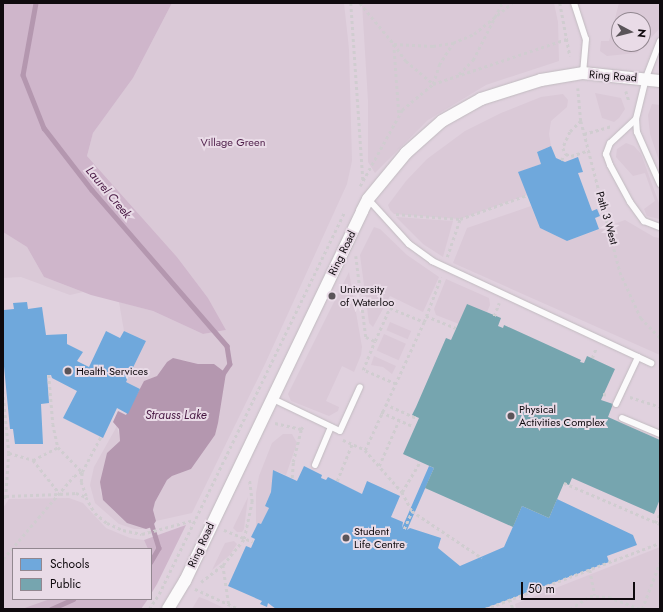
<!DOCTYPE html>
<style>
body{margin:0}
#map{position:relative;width:663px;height:612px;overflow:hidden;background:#e6dee5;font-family:Jost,sans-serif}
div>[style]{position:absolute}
.built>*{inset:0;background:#e0d1de}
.green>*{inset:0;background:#dac9d7;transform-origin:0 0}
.forest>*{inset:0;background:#cfb6cb}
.water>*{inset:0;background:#b497af}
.schools>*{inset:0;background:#6fa8dc}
.public>*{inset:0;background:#76a5af}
.stream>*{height:4.5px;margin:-2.25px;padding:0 2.25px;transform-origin:2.25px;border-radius:2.25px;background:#b497af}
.path>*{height:2.5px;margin-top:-1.25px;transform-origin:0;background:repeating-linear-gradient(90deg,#d0cdd0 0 3px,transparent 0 6px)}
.roads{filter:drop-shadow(0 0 1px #c1bbc0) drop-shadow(0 0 1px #c1bbc0)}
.service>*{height:6px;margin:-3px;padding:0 3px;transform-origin:3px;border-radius:3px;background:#fbfafb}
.minor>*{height:12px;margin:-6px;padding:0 6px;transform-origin:6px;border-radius:6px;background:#fbfafb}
.dots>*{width:11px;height:11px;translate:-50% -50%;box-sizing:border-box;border:2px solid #e9dbe7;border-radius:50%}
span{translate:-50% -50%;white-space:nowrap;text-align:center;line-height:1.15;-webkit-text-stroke:4px #e9dbe7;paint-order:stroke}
.street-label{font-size:11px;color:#0f0a0e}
.park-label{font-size:11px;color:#4f1f4a}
.poi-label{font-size:11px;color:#0f0a0e}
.left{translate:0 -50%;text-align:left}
.water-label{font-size:12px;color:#491944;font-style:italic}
.frame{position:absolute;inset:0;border:4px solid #0f0a0e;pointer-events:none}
.legend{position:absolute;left:12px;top:548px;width:140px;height:52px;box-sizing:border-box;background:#e9dbe7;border:1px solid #928790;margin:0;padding:5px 7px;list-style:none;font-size:12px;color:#0f0a0e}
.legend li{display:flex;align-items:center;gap:8px;height:20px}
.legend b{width:20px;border:1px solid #928790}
.north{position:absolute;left:611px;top:12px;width:40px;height:40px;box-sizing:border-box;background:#e9dbe7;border:1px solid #928790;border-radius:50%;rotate:97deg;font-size:11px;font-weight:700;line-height:16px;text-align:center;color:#0f0a0e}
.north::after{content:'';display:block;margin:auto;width:14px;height:18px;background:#5a5459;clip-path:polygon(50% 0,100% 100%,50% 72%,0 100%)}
.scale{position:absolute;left:521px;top:582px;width:114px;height:18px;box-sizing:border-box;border:2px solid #0f0a0e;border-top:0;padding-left:5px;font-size:12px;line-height:14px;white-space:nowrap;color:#0f0a0e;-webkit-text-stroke:3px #e9dbe7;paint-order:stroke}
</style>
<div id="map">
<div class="built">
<div style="clip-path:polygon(evenodd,3px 3px,660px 3px,660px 609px,3px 609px,3px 3px,619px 20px,643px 20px,643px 44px,619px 44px,619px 20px,3px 3px,13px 549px,151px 549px,151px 599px,13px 599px,13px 549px)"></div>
</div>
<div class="green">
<div style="clip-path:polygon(172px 3px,344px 3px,349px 49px,352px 161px,347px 184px,265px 364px,192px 513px,156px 521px,153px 510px,155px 502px,167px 480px,172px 476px,191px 469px,215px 435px,214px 364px,198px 364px,183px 360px,167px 362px,157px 376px,144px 382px,140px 389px,126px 382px,146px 341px,124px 331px,119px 302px,153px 311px,203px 334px,226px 330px,208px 298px,177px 257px,87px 156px,93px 133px,133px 78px)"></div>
<div style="clip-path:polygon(362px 3px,554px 3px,558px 22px,559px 61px,486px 85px,428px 120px,375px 173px,368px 162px,368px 101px)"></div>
<div style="clip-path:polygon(evenodd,619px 3px,660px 3px,660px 28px,637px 53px,607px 56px,600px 51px,601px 41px,609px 41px,619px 3px,619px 20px,643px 20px,643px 44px,619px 44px,619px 20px)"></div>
<div style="clip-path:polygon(595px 93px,621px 98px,625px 109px,619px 118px,614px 122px,602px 118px)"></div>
<div style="clip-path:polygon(563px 94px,568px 100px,567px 107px,551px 121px,549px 134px,551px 146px,537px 152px,541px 164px,519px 172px,527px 195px,460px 219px,394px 214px,390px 210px,388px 205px,406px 181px,427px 159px,465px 131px,501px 113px,541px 97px)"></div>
<div style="clip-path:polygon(652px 104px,660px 105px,660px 164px,650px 134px,648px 115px)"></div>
<div style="clip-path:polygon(626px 143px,634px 146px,641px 154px,660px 206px,659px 219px,647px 216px,644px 209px,655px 201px,645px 173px,633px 176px,616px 157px,617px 149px)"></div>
<div style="clip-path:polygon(531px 206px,540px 228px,567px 241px,625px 220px,654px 237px,660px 238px,660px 355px,453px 263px,467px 228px)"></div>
<div style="clip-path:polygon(396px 217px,453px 221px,443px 257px,423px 244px)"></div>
<div style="clip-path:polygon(374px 227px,380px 229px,407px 255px,439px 277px,423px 312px,390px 296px,373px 327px,369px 323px,360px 255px)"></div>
<div style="clip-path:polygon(3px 232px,27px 247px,44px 277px,83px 292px,70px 295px,21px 277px,3px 278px)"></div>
<div style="clip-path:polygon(349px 272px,362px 347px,361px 355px,354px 372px,342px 366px,326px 401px,339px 407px,338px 411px,329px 416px,291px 401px,288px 394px)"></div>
<div style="clip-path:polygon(446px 279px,489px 298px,490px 305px,487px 312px,467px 304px,459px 324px,436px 315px,434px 309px)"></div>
<div style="left:390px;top:322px;width:23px;height:9px;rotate:23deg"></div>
<div style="left:384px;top:334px;width:24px;height:18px;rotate:24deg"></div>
<div style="clip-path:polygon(374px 356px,396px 366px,392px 374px,383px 367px,371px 365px)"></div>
<div style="clip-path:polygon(117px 426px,120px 441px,100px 490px,103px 499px,115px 512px,146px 529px,134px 529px,119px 524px,95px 503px,90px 485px,94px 467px)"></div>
<div style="clip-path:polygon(283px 434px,292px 434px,297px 443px,286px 475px,273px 470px,271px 492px,265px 506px,269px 508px,261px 524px,256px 528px,256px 493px,259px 476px,272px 443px)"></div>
<div style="clip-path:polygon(248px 497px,244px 529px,242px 532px,237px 532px,233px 528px)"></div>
<div style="clip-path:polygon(69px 498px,83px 503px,106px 528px,130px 538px,144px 540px,148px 549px,13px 549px,13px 599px,50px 599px,29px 608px,3px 609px,3px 508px,9px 499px)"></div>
<div style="clip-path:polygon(234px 541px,237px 544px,230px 555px,212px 570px,225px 543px)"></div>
<div style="clip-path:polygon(660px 547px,660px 609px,516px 609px,515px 604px)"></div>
<div style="clip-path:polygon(199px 597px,207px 600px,226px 609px,192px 609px)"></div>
</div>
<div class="forest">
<div style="clip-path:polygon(3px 3px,172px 3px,133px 78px,93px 133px,87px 156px,177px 257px,208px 298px,226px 330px,203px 334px,153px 311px,91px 295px,44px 277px,27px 247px,3px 232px)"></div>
<div style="clip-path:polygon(186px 525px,157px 584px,151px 594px,151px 549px,148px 549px,144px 540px)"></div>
<div style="clip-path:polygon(50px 599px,148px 599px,141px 609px,22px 609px)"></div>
</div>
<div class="water">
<div style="clip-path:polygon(173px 358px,198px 364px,214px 364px,226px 373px,218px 423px,215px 435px,191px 469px,172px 476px,167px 480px,155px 502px,153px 510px,156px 521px,152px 527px,146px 529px,127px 523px,103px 500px,100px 482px,107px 453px,120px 441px,119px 429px,113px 422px,118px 411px,126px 415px,144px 381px,157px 376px,167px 362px)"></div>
</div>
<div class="schools">
<div style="clip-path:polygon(551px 146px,556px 158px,565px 162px,578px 157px,583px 172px,578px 173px,592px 211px,597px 209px,600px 216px,595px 218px,599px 229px,567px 241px,540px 228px,518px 172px,541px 164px,537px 152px)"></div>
<div style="clip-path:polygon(27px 302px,28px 309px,42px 307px,46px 335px,67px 334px,67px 344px,83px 352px,77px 361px,89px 367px,106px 331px,120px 338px,124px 331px,146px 341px,126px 382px,140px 389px,128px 414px,117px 408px,103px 438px,63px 418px,77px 391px,52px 378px,51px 375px,47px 375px,49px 403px,41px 404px,43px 444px,15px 444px,13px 429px,10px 429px,3px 356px,4px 310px,14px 309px,13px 303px)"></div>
<div style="clip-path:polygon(304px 466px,322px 475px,321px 478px,326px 480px,328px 477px,362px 494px,367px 481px,400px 496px,391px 517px,403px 522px,402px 528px,429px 466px,434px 468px,407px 530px,410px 528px,441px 538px,438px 548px,460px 566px,504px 547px,522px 506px,549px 518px,557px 499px,633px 535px,637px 545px,607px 556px,609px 562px,483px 609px,276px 609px,268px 603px,267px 607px,260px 604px,262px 601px,228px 586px,246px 546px,251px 548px,255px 539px,251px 537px,258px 523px,261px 524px,269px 508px,265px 506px,271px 492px,273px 470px,297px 481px)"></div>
</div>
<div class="public">
<div style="clip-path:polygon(467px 304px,501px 318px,498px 326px,503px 328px,504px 325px,581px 360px,580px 362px,584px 363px,587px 356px,615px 369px,601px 400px,613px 404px,608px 417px,660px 440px,660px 499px,654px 514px,572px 478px,569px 485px,564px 483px,549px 518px,522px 506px,513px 527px,425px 488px,434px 468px,403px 454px,419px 418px,412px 415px,416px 407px,446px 338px,451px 340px)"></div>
</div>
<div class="stream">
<div style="left:36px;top:3px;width:73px;rotate:100.2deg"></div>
<div style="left:23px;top:75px;width:57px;rotate:68.4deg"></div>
<div style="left:44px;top:128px;width:78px;rotate:52.3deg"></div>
<div style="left:92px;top:190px;width:206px;rotate:49.1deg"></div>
<div style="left:227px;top:346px;width:18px;rotate:81deg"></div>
<div style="left:230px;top:364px;width:14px;rotate:124deg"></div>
<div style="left:151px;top:522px;width:27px;rotate:73deg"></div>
<div style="left:159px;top:548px;width:16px;rotate:120deg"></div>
<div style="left:51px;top:609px;width:24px;rotate:-24deg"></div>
</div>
<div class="path">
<div style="left:351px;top:3px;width:177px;rotate:86.1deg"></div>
<div style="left:360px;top:3px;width:53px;rotate:50.3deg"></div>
<div style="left:394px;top:44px;width:39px;rotate:3deg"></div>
<div style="left:433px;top:46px;width:20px;rotate:-9deg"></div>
<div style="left:453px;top:43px;width:23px;rotate:-23deg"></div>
<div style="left:474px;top:34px;width:49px;rotate:-39.2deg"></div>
<div style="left:560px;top:3px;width:54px;rotate:79.3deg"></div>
<div style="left:394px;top:44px;width:21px;rotate:55deg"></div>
<div style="left:406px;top:61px;width:35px;rotate:40deg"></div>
<div style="left:433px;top:84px;width:20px;rotate:-72deg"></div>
<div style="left:439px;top:65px;width:26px;rotate:-58deg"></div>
<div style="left:394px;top:44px;width:69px;rotate:85.9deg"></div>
<div style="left:459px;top:74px;width:20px;rotate:-45deg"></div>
<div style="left:473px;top:60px;width:64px;rotate:-63deg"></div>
<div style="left:578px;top:88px;width:33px;rotate:85deg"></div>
<div style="left:581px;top:121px;width:156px;rotate:75.5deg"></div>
<div style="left:620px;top:272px;width:51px;rotate:65.5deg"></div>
<div style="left:641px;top:318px;width:28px;rotate:46deg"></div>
<div style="left:626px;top:91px;width:10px;rotate:73deg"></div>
<div style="left:581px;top:121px;width:16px;rotate:135deg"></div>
<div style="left:570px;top:132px;width:17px;rotate:114deg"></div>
<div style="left:563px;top:148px;width:7px;rotate:63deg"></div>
<div style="left:566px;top:154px;width:5px;rotate:22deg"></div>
<div style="left:571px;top:156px;width:19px;rotate:-18deg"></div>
<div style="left:584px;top:134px;width:29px;rotate:-16deg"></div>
<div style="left:561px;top:160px;width:8px;rotate:-50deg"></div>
<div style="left:360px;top:186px;width:87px;rotate:-61.1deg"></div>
<div style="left:402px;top:110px;width:40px;rotate:-40deg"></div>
<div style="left:433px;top:84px;width:141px;rotate:-18.6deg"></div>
<div style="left:396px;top:214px;width:64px;rotate:4.5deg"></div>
<div style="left:460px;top:219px;width:71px;rotate:-19.7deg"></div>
<div style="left:356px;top:256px;width:82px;rotate:83deg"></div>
<div style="left:366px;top:337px;width:10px;rotate:24deg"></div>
<div style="left:447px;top:257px;width:40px;rotate:-71.1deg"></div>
<div style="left:426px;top:316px;width:32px;rotate:22deg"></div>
<div style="left:494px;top:316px;width:14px;rotate:-69deg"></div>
<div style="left:592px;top:358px;width:11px;rotate:-68deg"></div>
<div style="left:49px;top:375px;width:49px;rotate:85.3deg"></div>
<div style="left:53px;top:424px;width:24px;rotate:78deg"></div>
<div style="left:58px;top:447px;width:35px;rotate:46deg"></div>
<div style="left:396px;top:384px;width:36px;rotate:-157deg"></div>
<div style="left:363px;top:370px;width:31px;rotate:-68deg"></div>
<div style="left:375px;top:341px;width:36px;rotate:-66deg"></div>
<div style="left:390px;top:308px;width:37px;rotate:22deg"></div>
<div style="left:3px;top:391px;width:62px;rotate:84.5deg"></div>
<div style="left:9px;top:453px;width:43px;rotate:94deg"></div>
<div style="left:6px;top:496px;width:5px;rotate:127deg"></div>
<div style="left:603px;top:394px;width:6px;rotate:9deg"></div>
<div style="left:630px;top:397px;width:32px;rotate:18deg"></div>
<div style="left:385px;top:404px;width:36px;rotate:24deg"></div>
<div style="left:381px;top:412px;width:36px;rotate:24deg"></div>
<div style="left:275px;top:423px;width:27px;rotate:13deg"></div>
<div style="left:301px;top:429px;width:6px;rotate:-45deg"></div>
<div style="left:343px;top:440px;width:24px;rotate:24deg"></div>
<div style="left:365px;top:450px;width:56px;rotate:48.6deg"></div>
<div style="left:402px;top:492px;width:21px;rotate:62deg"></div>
<div style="left:412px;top:511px;width:84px;rotate:33.9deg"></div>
<div style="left:365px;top:450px;width:141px;rotate:-65.3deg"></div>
<div style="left:424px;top:322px;width:48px;rotate:-69.3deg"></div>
<div style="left:9px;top:453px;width:25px;rotate:16deg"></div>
<div style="left:33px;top:460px;width:43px;rotate:51.5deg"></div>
<div style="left:60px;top:494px;width:16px;rotate:-4deg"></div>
<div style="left:76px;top:493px;width:11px;rotate:22deg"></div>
<div style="left:86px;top:497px;width:18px;rotate:61deg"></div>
<div style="left:95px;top:513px;width:16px;rotate:40deg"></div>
<div style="left:107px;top:523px;width:17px;rotate:24deg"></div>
<div style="left:123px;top:530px;width:19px;rotate:12deg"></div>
<div style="left:142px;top:534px;width:54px;rotate:-15.1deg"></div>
<div style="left:33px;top:460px;width:28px;rotate:-27deg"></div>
<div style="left:379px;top:466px;width:50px;rotate:-66.5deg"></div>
<div style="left:292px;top:478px;width:16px;rotate:-86deg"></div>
<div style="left:293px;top:462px;width:34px;rotate:-76deg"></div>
<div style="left:337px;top:481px;width:40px;rotate:-68deg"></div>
<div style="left:564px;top:483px;width:104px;rotate:23.1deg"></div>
<div style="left:402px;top:492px;width:35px;rotate:-59deg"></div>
<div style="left:6px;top:496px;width:54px;rotate:-2.1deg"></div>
<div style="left:86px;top:496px;width:15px;rotate:-110deg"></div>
<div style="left:81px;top:482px;width:10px;rotate:-84deg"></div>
<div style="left:82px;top:472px;width:40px;rotate:-62deg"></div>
<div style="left:655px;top:523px;width:11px;rotate:-63deg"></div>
<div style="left:404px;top:529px;width:20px;rotate:-66deg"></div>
<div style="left:224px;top:530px;width:31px;rotate:22deg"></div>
<div style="left:3px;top:559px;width:109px;rotate:-49.5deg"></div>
<div style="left:74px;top:476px;width:9px;rotate:-27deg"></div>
<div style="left:223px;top:565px;width:40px;rotate:81.5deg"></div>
<div style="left:590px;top:570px;width:26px;rotate:79deg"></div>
<div style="left:201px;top:582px;width:28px;rotate:-38deg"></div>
<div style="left:223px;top:565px;width:33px;rotate:-51deg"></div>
<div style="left:244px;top:539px;width:38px;rotate:-78deg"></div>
<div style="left:252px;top:502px;width:23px;rotate:-97deg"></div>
<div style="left:195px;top:589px;width:48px;rotate:24.4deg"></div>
<div style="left:510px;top:599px;width:10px;rotate:73deg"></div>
<div style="left:149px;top:609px;width:18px;rotate:-56deg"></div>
<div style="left:159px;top:594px;width:424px;rotate:-64.1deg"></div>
<div style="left:229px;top:609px;width:6px;rotate:-9deg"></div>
<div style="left:485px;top:609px;width:187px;rotate:-20.7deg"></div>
<div style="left:570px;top:609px;width:24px;rotate:-33deg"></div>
<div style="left:590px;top:596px;width:19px;rotate:3deg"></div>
<div style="left:609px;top:597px;width:34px;rotate:21deg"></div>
<div style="left:642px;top:609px;width:50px;rotate:-69deg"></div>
</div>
<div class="roads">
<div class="service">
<div style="left:574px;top:3px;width:38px;rotate:72deg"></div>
<div style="left:586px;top:39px;width:34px;rotate:95deg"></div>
<div style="left:660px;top:41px;width:40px;rotate:111deg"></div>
<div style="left:646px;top:78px;width:42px;rotate:103.7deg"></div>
<div style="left:636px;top:119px;width:35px;rotate:137deg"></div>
<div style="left:610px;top:143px;width:12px;rotate:110deg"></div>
<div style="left:606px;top:154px;width:12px;rotate:70deg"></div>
<div style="left:610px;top:165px;width:42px;rotate:61.6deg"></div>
<div style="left:630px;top:202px;width:24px;rotate:54deg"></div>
<div style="left:644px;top:221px;width:17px;rotate:21deg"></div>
<div style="left:636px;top:119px;width:13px;rotate:86deg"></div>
<div style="left:637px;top:132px;width:57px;rotate:66.1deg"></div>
<div style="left:368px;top:199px;width:61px;rotate:47.7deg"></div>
<div style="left:409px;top:244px;width:29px;rotate:36deg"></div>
<div style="left:432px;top:261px;width:242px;rotate:25deg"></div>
<div style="left:271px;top:398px;width:76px;rotate:25.6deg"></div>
<div style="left:340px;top:431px;width:48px;rotate:-65.6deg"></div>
<div style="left:616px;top:404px;width:52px;rotate:-64.9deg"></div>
<div style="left:622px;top:418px;width:41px;rotate:22.8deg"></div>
<div style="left:315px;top:465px;width:41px;rotate:-67.2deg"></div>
</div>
<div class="minor">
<div style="left:168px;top:609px;width:33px;rotate:-59deg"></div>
<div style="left:185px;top:581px;width:410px;rotate:-64.4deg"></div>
<div style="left:362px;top:211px;width:13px;rotate:-63deg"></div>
<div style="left:368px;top:199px;width:60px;rotate:-50.4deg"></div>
<div style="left:406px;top:153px;width:48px;rotate:-41.6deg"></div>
<div style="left:442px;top:121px;width:45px;rotate:-29.4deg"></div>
<div style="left:481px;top:99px;width:63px;rotate:-17.6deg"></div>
<div style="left:541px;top:80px;width:43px;rotate:-9.5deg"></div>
<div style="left:583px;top:73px;width:77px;rotate:5.9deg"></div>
</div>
</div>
<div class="dots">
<div style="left:332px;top:296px;background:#5a5459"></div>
<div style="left:68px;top:371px;background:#5a5459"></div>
<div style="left:511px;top:416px;background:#5a5459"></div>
<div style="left:346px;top:538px;background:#5a5459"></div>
</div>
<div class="street-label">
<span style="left:613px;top:76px;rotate:4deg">Ring Road</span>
<span style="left:607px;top:218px;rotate:74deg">Path 3 West</span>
<span style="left:342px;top:253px;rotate:-64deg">Ring Road</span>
<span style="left:201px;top:545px;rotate:-65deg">Ring Road</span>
</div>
<div class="park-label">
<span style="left:233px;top:142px">Village Green</span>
</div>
<div class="poi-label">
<span class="left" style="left:340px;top:296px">University<br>of Waterloo</span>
<span class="left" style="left:76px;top:371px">Health Services</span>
<span class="left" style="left:519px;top:416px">Physical<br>Activities Complex</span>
<span class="left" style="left:354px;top:538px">Student<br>Life Centre</span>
</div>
<div class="water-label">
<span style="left:108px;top:193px;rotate:50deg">Laurel Creek</span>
<span style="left:176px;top:416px">Strauss Lake</span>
</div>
<div class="frame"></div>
<ul class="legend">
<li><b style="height:11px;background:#6fa8dc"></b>Schools</li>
<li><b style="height:11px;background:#76a5af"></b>Public</li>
</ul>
<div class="north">N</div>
<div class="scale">50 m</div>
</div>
